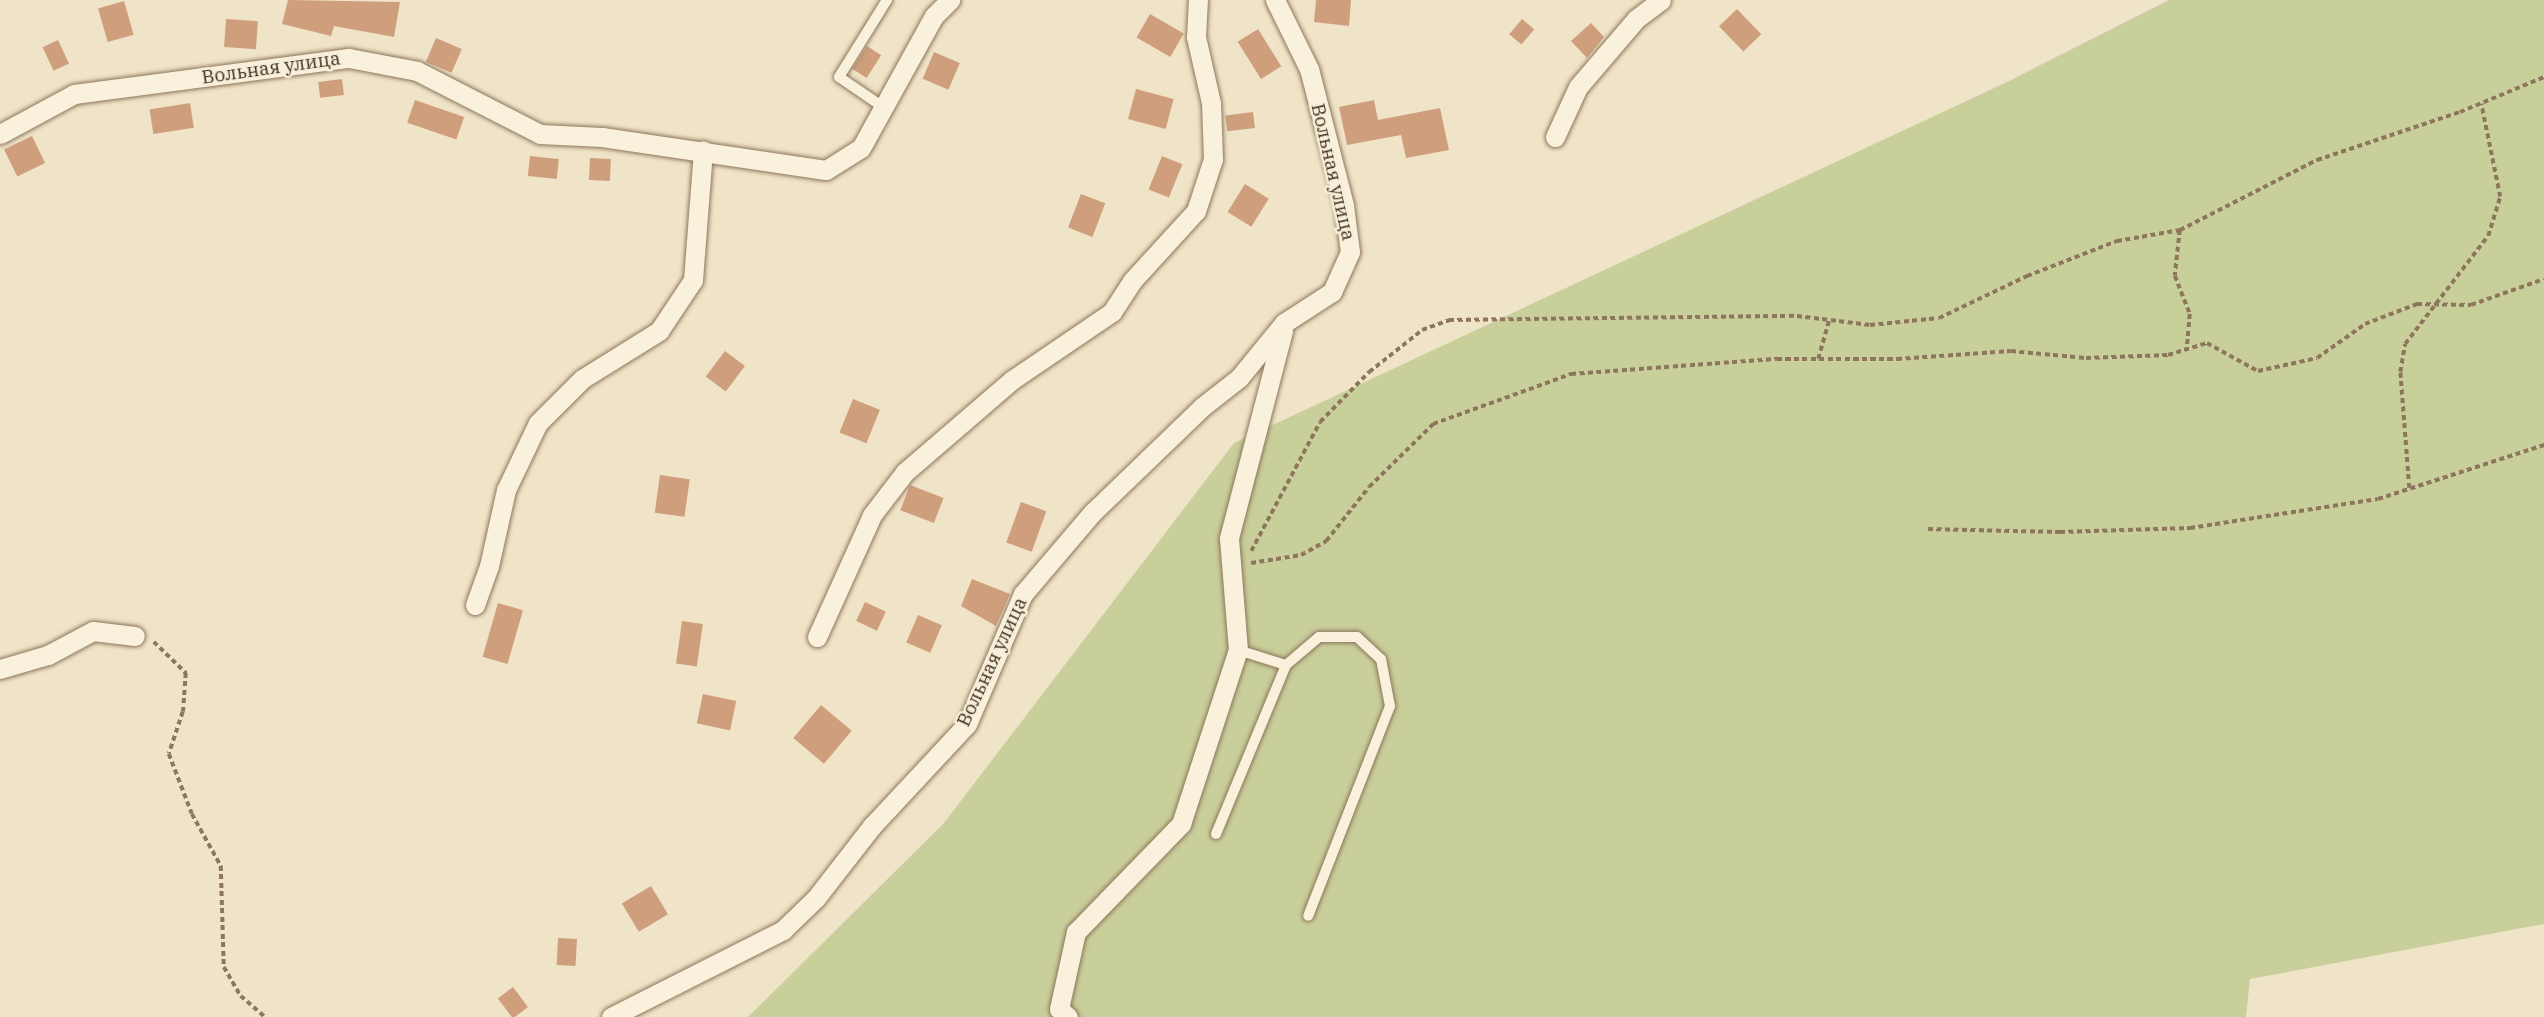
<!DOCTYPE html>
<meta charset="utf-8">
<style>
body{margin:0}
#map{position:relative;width:2544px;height:1017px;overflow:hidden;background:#f0e4c8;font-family:"IBM Plex Serif",serif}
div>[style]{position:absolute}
.green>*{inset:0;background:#c9cf9b}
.building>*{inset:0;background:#cf9f7d;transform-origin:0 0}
.path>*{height:3.5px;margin-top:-1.75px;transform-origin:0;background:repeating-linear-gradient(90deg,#8d765c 0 5px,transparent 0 8.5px)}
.roads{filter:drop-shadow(0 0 2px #8d765c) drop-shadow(0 0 2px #8d765c)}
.service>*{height:10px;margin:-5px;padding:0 5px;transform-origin:5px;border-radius:5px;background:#faf1dc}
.minor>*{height:19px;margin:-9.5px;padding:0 9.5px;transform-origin:9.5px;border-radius:9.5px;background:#faf1dc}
span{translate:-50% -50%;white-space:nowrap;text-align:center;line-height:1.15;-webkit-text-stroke:5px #f7eed8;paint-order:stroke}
.street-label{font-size:19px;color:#3d2e20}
</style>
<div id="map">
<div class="green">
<div style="clip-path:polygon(2169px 0,2544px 0,2544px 924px,2250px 979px,2246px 1017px,748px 1017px,944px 823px,1234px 443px,2007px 82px)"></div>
</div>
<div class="building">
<div style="clip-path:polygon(288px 0,400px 2px,394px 37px,334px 26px,331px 36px,282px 24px)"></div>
<div style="clip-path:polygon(1316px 0,1351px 0,1349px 26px,1314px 22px)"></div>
<div style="left:124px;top:1px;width:35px;height:27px;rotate:74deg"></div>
<div style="left:1737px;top:9px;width:35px;height:25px;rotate:46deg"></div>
<div style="left:1150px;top:14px;width:39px;height:27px;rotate:30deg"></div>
<div style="left:226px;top:19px;width:32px;height:28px;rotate:4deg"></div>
<div style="left:1522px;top:19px;width:16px;height:20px;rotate:40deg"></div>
<div style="clip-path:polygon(1591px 23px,1604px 37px,1587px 58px,1571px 41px)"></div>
<div style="left:1258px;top:29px;width:44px;height:24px;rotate:58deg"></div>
<div style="left:436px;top:38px;width:28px;height:26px;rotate:23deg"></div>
<div style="left:58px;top:40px;width:26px;height:17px;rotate:65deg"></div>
<div style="left:867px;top:46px;width:17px;height:27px;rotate:33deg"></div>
<div style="left:934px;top:52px;width:28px;height:29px;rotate:23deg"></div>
<div style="left:342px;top:79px;width:16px;height:24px;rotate:83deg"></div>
<div style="left:1136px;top:89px;width:39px;height:31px;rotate:15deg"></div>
<div style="left:415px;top:100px;width:52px;height:24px;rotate:19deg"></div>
<div style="clip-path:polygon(1374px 100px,1378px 120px,1440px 108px,1449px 150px,1406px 158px,1401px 135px,1347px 145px,1339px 107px)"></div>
<div style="left:190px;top:103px;width:25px;height:41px;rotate:81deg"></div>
<div style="left:1253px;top:112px;width:16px;height:28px;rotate:83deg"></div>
<div style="left:32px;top:136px;width:30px;height:31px;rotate:64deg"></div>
<div style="left:530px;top:156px;width:29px;height:20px;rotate:6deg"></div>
<div style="left:1162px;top:156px;width:22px;height:36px;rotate:22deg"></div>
<div style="left:590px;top:158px;width:21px;height:22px;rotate:3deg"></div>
<div style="left:1245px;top:184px;width:28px;height:33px;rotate:32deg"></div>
<div style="left:1081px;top:194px;width:26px;height:36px;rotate:21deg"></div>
<div style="left:725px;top:351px;width:25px;height:32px;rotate:37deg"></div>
<div style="left:853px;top:399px;width:29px;height:36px;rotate:22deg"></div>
<div style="left:660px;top:475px;width:30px;height:38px;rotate:8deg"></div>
<div style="left:910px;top:485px;width:36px;height:27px;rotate:21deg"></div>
<div style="left:1021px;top:502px;width:27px;height:43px;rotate:20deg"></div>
<div style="clip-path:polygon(972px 579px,1010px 594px,996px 626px,961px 606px)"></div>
<div style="left:865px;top:602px;width:23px;height:21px;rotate:25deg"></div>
<div style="left:498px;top:603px;width:26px;height:56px;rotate:16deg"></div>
<div style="left:918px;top:615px;width:26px;height:30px;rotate:23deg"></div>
<div style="left:682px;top:621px;width:21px;height:43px;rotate:8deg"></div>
<div style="left:703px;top:694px;width:34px;height:30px;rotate:12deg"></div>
<div style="left:821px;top:705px;width:40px;height:43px;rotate:40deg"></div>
<div style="left:651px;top:886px;width:33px;height:34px;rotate:59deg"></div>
<div style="left:558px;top:938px;width:19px;height:27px;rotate:3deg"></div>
<div style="left:513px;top:987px;width:25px;height:19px;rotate:53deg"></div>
</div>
<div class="path">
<div style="left:2180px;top:230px;width:154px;rotate:-27.1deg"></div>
<div style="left:2317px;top:160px;width:151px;rotate:-18.6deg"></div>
<div style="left:2460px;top:112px;width:91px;rotate:-22.6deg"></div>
<div style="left:1818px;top:359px;width:41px;rotate:-74.2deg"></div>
<div style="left:2409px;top:488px;width:116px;rotate:-94.4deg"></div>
<div style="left:2400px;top:372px;width:28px;rotate:-80deg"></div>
<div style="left:2405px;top:344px;width:136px;rotate:-52.5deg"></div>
<div style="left:2488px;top:236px;width:41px;rotate:-72.9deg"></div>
<div style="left:2500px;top:197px;width:95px;rotate:-101.5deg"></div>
<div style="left:1928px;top:529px;width:132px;rotate:1.3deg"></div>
<div style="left:2060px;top:532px;width:130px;rotate:-1.8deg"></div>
<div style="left:2190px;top:528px;width:190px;rotate:-8.8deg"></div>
<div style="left:2378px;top:499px;width:175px;rotate:-18deg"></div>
<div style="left:1251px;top:551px;width:146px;rotate:-61.9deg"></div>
<div style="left:1320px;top:422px;width:70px;rotate:-45.6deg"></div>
<div style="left:1369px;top:372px;width:68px;rotate:-38.4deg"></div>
<div style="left:1422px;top:330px;width:29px;rotate:-20deg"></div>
<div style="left:1449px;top:320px;width:348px;rotate:-0.7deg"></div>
<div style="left:1797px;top:316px;width:74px;rotate:7deg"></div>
<div style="left:1870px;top:325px;width:69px;rotate:-5.8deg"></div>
<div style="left:1939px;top:318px;width:98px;rotate:-25.5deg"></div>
<div style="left:2027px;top:276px;width:97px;rotate:-21.3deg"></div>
<div style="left:2117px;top:241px;width:64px;rotate:-9.9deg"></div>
<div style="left:2180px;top:230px;width:46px;rotate:96.2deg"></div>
<div style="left:2175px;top:276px;width:41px;rotate:68.5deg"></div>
<div style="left:2190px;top:314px;width:35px;rotate:95deg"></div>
<div style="left:1251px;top:563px;width:51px;rotate:-9.1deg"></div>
<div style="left:1301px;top:555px;width:29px;rotate:-29deg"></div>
<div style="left:1326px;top:541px;width:69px;rotate:-51.5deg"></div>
<div style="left:1369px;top:487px;width:90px;rotate:-44.5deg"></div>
<div style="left:1433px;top:424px;width:147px;rotate:-19.9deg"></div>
<div style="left:1571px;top:374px;width:207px;rotate:-4.2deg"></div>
<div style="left:1777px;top:359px;width:120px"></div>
<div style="left:1897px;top:359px;width:114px;rotate:-4deg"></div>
<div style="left:2011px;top:351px;width:75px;rotate:5.3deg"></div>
<div style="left:2086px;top:358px;width:82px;rotate:-2.1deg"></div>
<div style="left:2168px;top:355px;width:41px;rotate:-17.1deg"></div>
<div style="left:2207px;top:343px;width:58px;rotate:28.8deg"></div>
<div style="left:2258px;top:371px;width:60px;rotate:-12.4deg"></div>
<div style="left:2317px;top:358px;width:59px;rotate:-35.3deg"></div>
<div style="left:2365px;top:324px;width:56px;rotate:-21deg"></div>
<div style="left:2417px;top:304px;width:54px;rotate:1.1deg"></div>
<div style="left:2471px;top:305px;width:77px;rotate:-19.6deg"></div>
<div style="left:154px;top:642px;width:45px;rotate:44.1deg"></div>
<div style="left:186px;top:673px;width:39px;rotate:94deg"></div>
<div style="left:183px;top:712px;width:44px;rotate:108.4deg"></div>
<div style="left:169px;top:754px;width:64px;rotate:69deg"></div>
<div style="left:192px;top:814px;width:60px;rotate:60.9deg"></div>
<div style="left:221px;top:866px;width:101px;rotate:88.3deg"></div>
<div style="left:224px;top:967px;width:34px;rotate:60deg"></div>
<div style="left:241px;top:996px;width:32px;rotate:41deg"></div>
</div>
<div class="roads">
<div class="service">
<div style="left:883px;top:107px;width:53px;rotate:-145.7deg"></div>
<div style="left:839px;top:77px;width:91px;rotate:-58.1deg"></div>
<div style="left:1238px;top:650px;width:50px;rotate:17.4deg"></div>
<div style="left:1216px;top:834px;width:183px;rotate:-67.5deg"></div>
<div style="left:1286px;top:665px;width:43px;rotate:-40.3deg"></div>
<div style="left:1319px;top:637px;width:38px"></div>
<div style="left:1357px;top:637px;width:33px;rotate:43deg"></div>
<div style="left:1381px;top:659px;width:48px;rotate:79.2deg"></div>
<div style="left:1390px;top:706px;width:225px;rotate:111.3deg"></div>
</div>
<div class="minor">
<div style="left:0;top:134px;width:84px;rotate:-28.4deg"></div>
<div style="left:74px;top:94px;width:277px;rotate:-7.5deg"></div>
<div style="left:349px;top:58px;width:69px;rotate:10.8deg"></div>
<div style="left:417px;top:71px;width:138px;rotate:27.1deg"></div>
<div style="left:540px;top:134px;width:62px;rotate:2.8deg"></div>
<div style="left:602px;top:137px;width:226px;rotate:8.4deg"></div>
<div style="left:826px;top:170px;width:41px;rotate:-32.2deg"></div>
<div style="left:861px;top:148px;width:151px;rotate:-61.1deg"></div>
<div style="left:934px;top:16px;width:23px;rotate:-45deg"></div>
<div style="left:1555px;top:137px;width:55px;rotate:-65.3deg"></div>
<div style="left:1578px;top:87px;width:89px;rotate:-49.5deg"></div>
<div style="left:1636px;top:19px;width:31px;rotate:-37deg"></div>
<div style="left:475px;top:605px;width:41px;rotate:-70.3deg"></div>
<div style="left:489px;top:566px;width:78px;rotate:-77.4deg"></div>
<div style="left:506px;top:490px;width:74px;rotate:-64.5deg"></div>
<div style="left:538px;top:423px;width:62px;rotate:-45deg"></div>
<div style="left:582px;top:379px;width:91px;rotate:-31.9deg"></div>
<div style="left:659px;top:331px;width:61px;rotate:-56.3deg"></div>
<div style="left:693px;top:280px;width:130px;rotate:-85.6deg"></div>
<div style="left:817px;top:637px;width:134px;rotate:-65.7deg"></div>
<div style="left:872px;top:515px;width:54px;rotate:-52.5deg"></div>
<div style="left:905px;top:472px;width:141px;rotate:-40.7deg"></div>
<div style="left:1012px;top:380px;width:121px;rotate:-34.2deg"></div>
<div style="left:1112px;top:312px;width:37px;rotate:-57deg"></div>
<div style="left:1132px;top:281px;width:95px;rotate:-47.6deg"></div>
<div style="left:1196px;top:211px;width:55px;rotate:-71.9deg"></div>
<div style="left:1213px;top:159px;width:56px;rotate:-92deg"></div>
<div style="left:1211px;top:103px;width:68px;rotate:-102.8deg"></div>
<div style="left:1196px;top:37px;width:37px;rotate:-87deg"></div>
<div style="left:0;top:669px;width:50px;rotate:-16.3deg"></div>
<div style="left:48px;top:655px;width:51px;rotate:-28.1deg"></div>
<div style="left:93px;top:631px;width:42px;rotate:6.8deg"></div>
<div style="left:611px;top:1017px;width:193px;rotate:-26.8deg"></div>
<div style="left:783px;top:930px;width:46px;rotate:-44.1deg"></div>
<div style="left:816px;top:898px;width:91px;rotate:-52.1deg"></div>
<div style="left:872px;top:826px;width:139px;rotate:-47deg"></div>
<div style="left:967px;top:724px;width:142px;rotate:-66.7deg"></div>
<div style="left:1023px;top:594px;width:106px;rotate:-49.6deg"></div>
<div style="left:1092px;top:513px;width:153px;rotate:-43.9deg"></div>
<div style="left:1202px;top:407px;width:47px;rotate:-38.1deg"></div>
<div style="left:1239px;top:378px;width:71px;rotate:-50.7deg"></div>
<div style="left:1284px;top:323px;width:57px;rotate:-32.9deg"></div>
<div style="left:1332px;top:292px;width:44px;rotate:-65.8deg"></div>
<div style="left:1350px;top:252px;width:47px;rotate:-97.3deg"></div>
<div style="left:1344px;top:205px;width:140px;rotate:-104.4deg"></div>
<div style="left:1309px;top:69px;width:77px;rotate:-116.2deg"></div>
<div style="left:1068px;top:1017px;width:12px;rotate:-138deg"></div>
<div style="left:1059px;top:1009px;width:79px;rotate:-77.6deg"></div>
<div style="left:1076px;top:932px;width:151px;rotate:-45.8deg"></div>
<div style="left:1181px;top:824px;width:183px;rotate:-71.9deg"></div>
<div style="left:1238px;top:650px;width:112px;rotate:-94.6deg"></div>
<div style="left:1229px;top:538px;width:215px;rotate:-75.4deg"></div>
</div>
</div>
<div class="street-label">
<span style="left:271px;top:68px;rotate:-8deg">Вольная улица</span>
<span style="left:1333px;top:172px;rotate:77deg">Вольная улица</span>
<span style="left:992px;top:662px;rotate:-65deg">Вольная улица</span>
</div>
</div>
